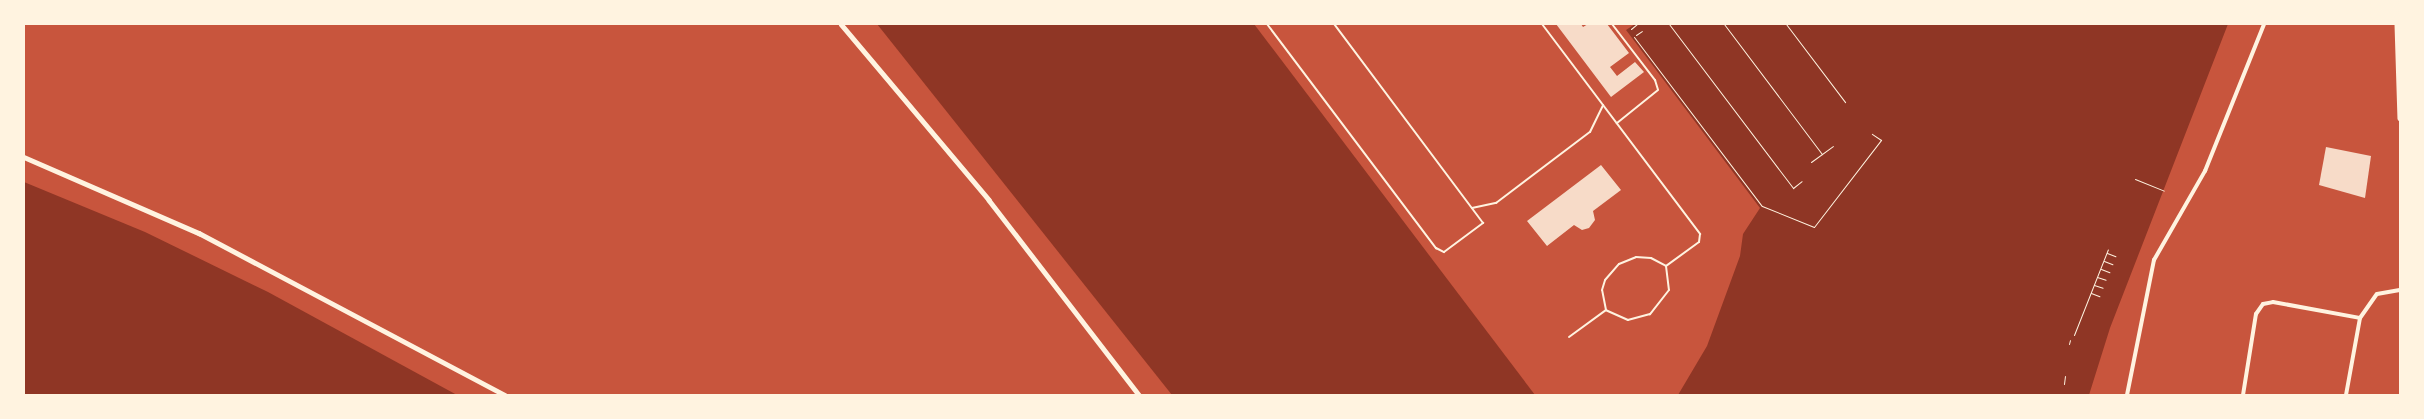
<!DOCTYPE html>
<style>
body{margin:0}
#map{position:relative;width:2424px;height:419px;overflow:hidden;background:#c8553d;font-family:"Golos Text",sans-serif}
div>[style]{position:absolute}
.water>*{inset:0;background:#8f3625}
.building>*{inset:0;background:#f7dbc8}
.path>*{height:1px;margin:-0.5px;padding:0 0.5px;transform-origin:0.5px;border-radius:0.5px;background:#fff3e0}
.service>*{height:2px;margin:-1px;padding:0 1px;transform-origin:1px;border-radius:1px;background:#fff3e0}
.minor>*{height:4px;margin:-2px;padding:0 2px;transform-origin:2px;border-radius:2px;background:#fff3e0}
.tertiary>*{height:4.5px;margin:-2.25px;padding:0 2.25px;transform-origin:2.25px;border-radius:2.25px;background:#fff3e0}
span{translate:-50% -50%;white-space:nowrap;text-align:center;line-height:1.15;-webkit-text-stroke:4px #fff3e0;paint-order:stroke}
.frame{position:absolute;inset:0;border:25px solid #fff3e0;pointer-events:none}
</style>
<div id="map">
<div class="water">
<div style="clip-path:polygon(877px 24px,1254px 24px,1535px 395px,1172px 395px)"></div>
<div style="clip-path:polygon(1635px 24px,2228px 24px,2110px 328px,2089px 395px,1678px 395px,1707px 346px,1740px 256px,1743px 234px,1760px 208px,1626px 30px)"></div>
<div style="clip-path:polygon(24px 182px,145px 232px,268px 292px,457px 395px,24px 395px)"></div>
</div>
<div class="building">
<div style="clip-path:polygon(1556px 24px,1581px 24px,1583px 27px,1588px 24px,1607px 24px,1629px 53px,1610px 67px,1617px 76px,1635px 62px,1644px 72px,1611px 97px)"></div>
<div style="clip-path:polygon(2326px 147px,2371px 156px,2365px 198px,2319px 185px)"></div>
<div style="clip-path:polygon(1601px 165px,1621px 190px,1593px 211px,1595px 220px,1589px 228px,1582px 230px,1574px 225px,1547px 246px,1527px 221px)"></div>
</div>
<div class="path">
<div style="left:1669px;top:24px;width:206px;rotate:52.9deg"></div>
<div style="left:1793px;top:188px;width:11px;rotate:-38deg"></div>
<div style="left:1724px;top:24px;width:163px;rotate:53deg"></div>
<div style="left:1786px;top:24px;width:98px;rotate:52.9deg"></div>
<div style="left:1631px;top:29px;width:8px;rotate:-40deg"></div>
<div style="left:1636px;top:35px;width:7px;rotate:-34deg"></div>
<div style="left:1634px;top:37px;width:212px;rotate:52.9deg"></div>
<div style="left:1762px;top:206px;width:56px;rotate:22deg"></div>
<div style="left:1814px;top:227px;width:110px;rotate:-52.4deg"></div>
<div style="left:1881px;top:140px;width:11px;rotate:-146deg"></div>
<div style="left:1811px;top:162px;width:27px;rotate:-36deg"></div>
<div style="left:2135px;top:179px;width:31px;rotate:22deg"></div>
<div style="left:2107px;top:253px;width:9px;rotate:21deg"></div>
<div style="left:2104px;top:261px;width:9px;rotate:21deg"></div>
<div style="left:2101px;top:269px;width:9px;rotate:21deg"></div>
<div style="left:2097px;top:277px;width:9px;rotate:18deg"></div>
<div style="left:2094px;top:285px;width:9px;rotate:18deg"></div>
<div style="left:2091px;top:293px;width:9px;rotate:21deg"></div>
<div style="left:2074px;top:335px;width:92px;rotate:-68.4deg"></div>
<div style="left:2069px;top:344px;width:4px;rotate:-76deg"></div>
<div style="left:2064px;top:384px;width:8px;rotate:-83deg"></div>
</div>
<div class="service">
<div style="left:1267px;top:24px;width:281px;rotate:53deg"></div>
<div style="left:1436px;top:248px;width:9px;rotate:27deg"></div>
<div style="left:1444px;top:252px;width:49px;rotate:-36.6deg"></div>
<div style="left:1483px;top:223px;width:249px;rotate:-126.8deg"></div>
<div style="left:1542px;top:24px;width:263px;rotate:53deg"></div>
<div style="left:1700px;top:234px;width:8px;rotate:97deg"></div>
<div style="left:1699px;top:242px;width:41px;rotate:144deg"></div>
<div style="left:1612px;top:24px;width:71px;rotate:52.5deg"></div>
<div style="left:1655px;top:80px;width:10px;rotate:73deg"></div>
<div style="left:1658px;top:90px;width:53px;rotate:141.2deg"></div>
<div style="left:1472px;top:208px;width:25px;rotate:-12deg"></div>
<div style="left:1496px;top:203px;width:118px;rotate:-37.1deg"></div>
<div style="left:1590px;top:132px;width:30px;rotate:-64deg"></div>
<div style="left:1636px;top:257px;width:15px;rotate:4deg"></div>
<div style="left:1651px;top:258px;width:17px;rotate:28deg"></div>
<div style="left:1666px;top:266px;width:24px;rotate:83deg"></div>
<div style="left:1669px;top:290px;width:31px;rotate:128deg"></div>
<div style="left:1650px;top:314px;width:23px;rotate:165deg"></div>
<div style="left:1628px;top:320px;width:24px;rotate:-156deg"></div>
<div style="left:1606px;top:310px;width:20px;rotate:-101deg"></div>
<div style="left:1602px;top:290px;width:10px;rotate:-73deg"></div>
<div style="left:1605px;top:280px;width:21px;rotate:-49deg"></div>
<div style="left:1619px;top:264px;width:18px;rotate:-22deg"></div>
<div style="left:1569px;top:337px;width:46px;rotate:-36.1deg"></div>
</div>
<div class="minor">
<div style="left:2127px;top:395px;width:138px;rotate:-78.7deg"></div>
<div style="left:2154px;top:260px;width:103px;rotate:-60.2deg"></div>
<div style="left:2205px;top:171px;width:158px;rotate:-68.1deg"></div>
<div style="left:2243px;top:395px;width:82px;rotate:-80.9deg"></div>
<div style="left:2256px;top:314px;width:12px;rotate:-55deg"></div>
<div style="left:2263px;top:304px;width:10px;rotate:-11deg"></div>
<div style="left:2273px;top:302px;width:88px;rotate:10.4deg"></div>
<div style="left:2346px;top:395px;width:78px;rotate:-79.7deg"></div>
<div style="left:2360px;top:318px;width:29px;rotate:-55deg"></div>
<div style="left:2377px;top:294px;width:23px;rotate:-10deg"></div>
</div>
<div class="tertiary">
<div style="left:841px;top:24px;width:230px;rotate:49.9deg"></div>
<div style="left:989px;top:200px;width:246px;rotate:52.4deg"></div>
<div style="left:2397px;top:24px;width:94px;rotate:88.2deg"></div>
<div style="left:24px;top:157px;width:191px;rotate:23.5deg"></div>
<div style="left:199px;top:233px;width:346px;rotate:27.9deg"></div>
</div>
<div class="frame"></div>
</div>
